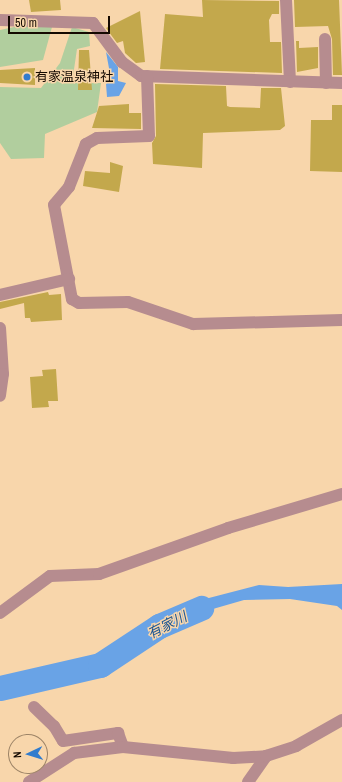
<!DOCTYPE html>
<meta charset="utf-8">
<style>
body{margin:0}
#map{position:relative;width:342px;height:782px;overflow:hidden;background:#f8d6ab;font-family:"Archivo Narrow","Noto Sans JP",sans-serif}
div>[style]{position:absolute}
.green>*{inset:0;background:#b1ce9e}
.water>*{inset:0;background:#69a3e6}
.river>*{height:25px;margin:-12.5px;padding:0 12.5px;transform-origin:12.5px;border-radius:12.5px;background:#69a3e6}
.building>*{inset:0;background:#c3a84c}
.minor>*{height:12px;margin:-6px;padding:0 6px;transform-origin:6px;border-radius:6px;background:#b68c8f}
.tertiary>*{height:12px;margin:-6px;padding:0 6px;transform-origin:6px;border-radius:6px;background:#b68c8f}
.dots>*{width:11px;height:11px;translate:-50% -50%;box-sizing:border-box;border:2px solid #f8d6ab;border-radius:50%}
span{translate:-50% -50%;white-space:nowrap;text-align:center;line-height:1.15;-webkit-text-stroke:3px #f8d6ab;paint-order:stroke}
.poi-label{font-size:13px;color:#140900}
.left{translate:0 -50%;text-align:left}
.water-label{font-size:14px;color:#1b5593;font-style:italic}
.north{position:absolute;left:8px;top:734px;width:40px;height:40px;box-sizing:border-box;background:#f8d6ab;border:1px solid #9d8467;border-radius:50%;rotate:266deg;font-size:11px;font-weight:700;line-height:16px;text-align:center;color:#140900}
.north::after{content:'';display:block;margin:auto;width:14px;height:18px;background:#317ccd;clip-path:polygon(50% 0,100% 100%,50% 72%,0 100%)}
.scale{position:absolute;left:8px;top:16px;width:102px;height:18px;box-sizing:border-box;border:2px solid #140900;border-top:0;padding-left:5px;font-size:12px;line-height:14px;white-space:nowrap;color:#140900;-webkit-text-stroke:3px #f8d6ab;paint-order:stroke}
</style>
<div id="map">
<div class="green">
<div style="clip-path:polygon(19px 26px,52px 27px,43px 60px,0 67px,0 30px)"></div>
<div style="clip-path:polygon(72px 27px,89px 32px,90px 46px,77px 49px,72px 83px,101px 83px,97px 112px,45px 134px,44px 158px,11px 159px,0 143px,0 87px,41px 88px,60px 63px)"></div>
</div>
<div class="water">
<div style="clip-path:polygon(106px 52px,118px 67px,118px 81px,126px 83px,119px 96px,107px 97px,106px 84px,111px 79px)"></div>
<div style="clip-path:polygon(342px 584px,342px 610px,337px 606px,290px 599px,244px 600px,154px 626px,205px 599px,259px 585px,288px 587px)"></div>
</div>
<div class="river">
<div style="left:0;top:688px;width:103px;rotate:-13deg"></div>
<div style="left:100px;top:665px;width:71px;rotate:-33.5deg"></div>
<div style="left:159px;top:626px;width:46px;rotate:-23.2deg"></div>
</div>
<div class="building">
<div style="clip-path:polygon(29px 0,60px 0,61px 10px,31px 12px)"></div>
<div style="clip-path:polygon(202px 0,279px 1px,279px 14px,272px 14px,269px 20px,270px 42px,281px 42px,282px 73px,160px 69px,165px 14px,203px 17px)"></div>
<div style="clip-path:polygon(294px 0,339px 0,342px 75px,333px 75px,332px 39px,328px 26px,295px 27px)"></div>
<div style="clip-path:polygon(140px 11px,145px 62px,136px 63px,125px 53px,123px 41px,117px 43px,106px 28px)"></div>
<div style="clip-path:polygon(296px 41px,299px 41px,299px 48px,318px 47px,318px 68px,297px 72px)"></div>
<div style="clip-path:polygon(79px 50px,89px 50px,92px 90px,78px 90px)"></div>
<div style="clip-path:polygon(35px 68px,35px 85px,0 83px,0 70px)"></div>
<div style="clip-path:polygon(155px 84px,226px 86px,227px 106px,230px 107px,260px 108px,261px 88px,281px 88px,285px 126px,280px 130px,203px 133px,202px 168px,153px 164px,152px 143px,156px 136px)"></div>
<div style="clip-path:polygon(129px 104px,129px 113px,141px 113px,141px 129px,92px 128px,99px 106px)"></div>
<div style="clip-path:polygon(332px 105px,342px 105px,342px 172px,310px 171px,311px 120px,332px 120px)"></div>
<div style="clip-path:polygon(110px 162px,123px 166px,119px 192px,83px 186px,85px 171px,110px 173px)"></div>
<div style="clip-path:polygon(48px 292px,49px 295px,61px 294px,62px 320px,31px 322px,30px 318px,25px 318px,24px 303px,0 309px,0 302px)"></div>
<div style="clip-path:polygon(56px 369px,58px 401px,48px 401px,49px 407px,32px 408px,30px 377px,43px 376px,42px 370px)"></div>
</div>
<div class="minor">
<div style="left:286px;top:0;width:82px;rotate:87.2deg"></div>
<div style="left:0;top:20px;width:93px;rotate:1.8deg"></div>
<div style="left:93px;top:23px;width:49px;rotate:53.4deg"></div>
<div style="left:122px;top:62px;width:24px;rotate:36deg"></div>
<div style="left:141px;top:76px;width:201px;rotate:2deg"></div>
<div style="left:325px;top:39px;width:44px;rotate:88.7deg"></div>
<div style="left:147px;top:76px;width:60px;rotate:88.1deg"></div>
<div style="left:149px;top:136px;width:52px;rotate:177.8deg"></div>
<div style="left:97px;top:138px;width:13px;rotate:151deg"></div>
<div style="left:86px;top:144px;width:46px;rotate:111.6deg"></div>
<div style="left:69px;top:187px;width:23px;rotate:130deg"></div>
<div style="left:54px;top:205px;width:96px;rotate:79.2deg"></div>
<div style="left:72px;top:299px;width:8px;rotate:30deg"></div>
<div style="left:79px;top:303px;width:49px;rotate:-1.2deg"></div>
<div style="left:128px;top:302px;width:69px;rotate:18.7deg"></div>
<div style="left:193px;top:324px;width:149px;rotate:-1.5deg"></div>
<div style="left:0;top:295px;width:71px;rotate:-13.1deg"></div>
<div style="left:0;top:328px;width:46px;rotate:86.3deg"></div>
<div style="left:3px;top:374px;width:22px;rotate:98deg"></div>
<div style="left:0;top:613px;width:62px;rotate:-36.5deg"></div>
<div style="left:50px;top:576px;width:49px;rotate:-2.3deg"></div>
<div style="left:99px;top:574px;width:137px;rotate:-19.6deg"></div>
<div style="left:228px;top:528px;width:119px;rotate:-16.6deg"></div>
<div style="left:34px;top:707px;width:28px;rotate:44deg"></div>
<div style="left:54px;top:726px;width:17px;rotate:59deg"></div>
<div style="left:63px;top:741px;width:56px;rotate:-8.3deg"></div>
<div style="left:118px;top:733px;width:15px;rotate:70deg"></div>
<div style="left:248px;top:782px;width:32px;rotate:-55deg"></div>
</div>
<div class="tertiary">
<div style="left:29px;top:782px;width:54px;rotate:-32.8deg"></div>
<div style="left:74px;top:753px;width:49px;rotate:-7deg"></div>
<div style="left:123px;top:747px;width:111px;rotate:5.7deg"></div>
<div style="left:233px;top:758px;width:33px;rotate:-3deg"></div>
<div style="left:266px;top:756px;width:32px;rotate:-18deg"></div>
<div style="left:296px;top:746px;width:53px;rotate:-29.5deg"></div>
</div>
<div class="dots">
<div style="left:27px;top:77px;background:#317ccd"></div>
</div>
<div class="poi-label">
<span class="left" style="left:35px;top:77px">有家温泉神社</span>
</div>
<div class="water-label">
<span style="left:167px;top:625px;rotate:-27deg">有家川</span>
</div>
<div class="north">N</div>
<div class="scale">50 m</div>
</div>
